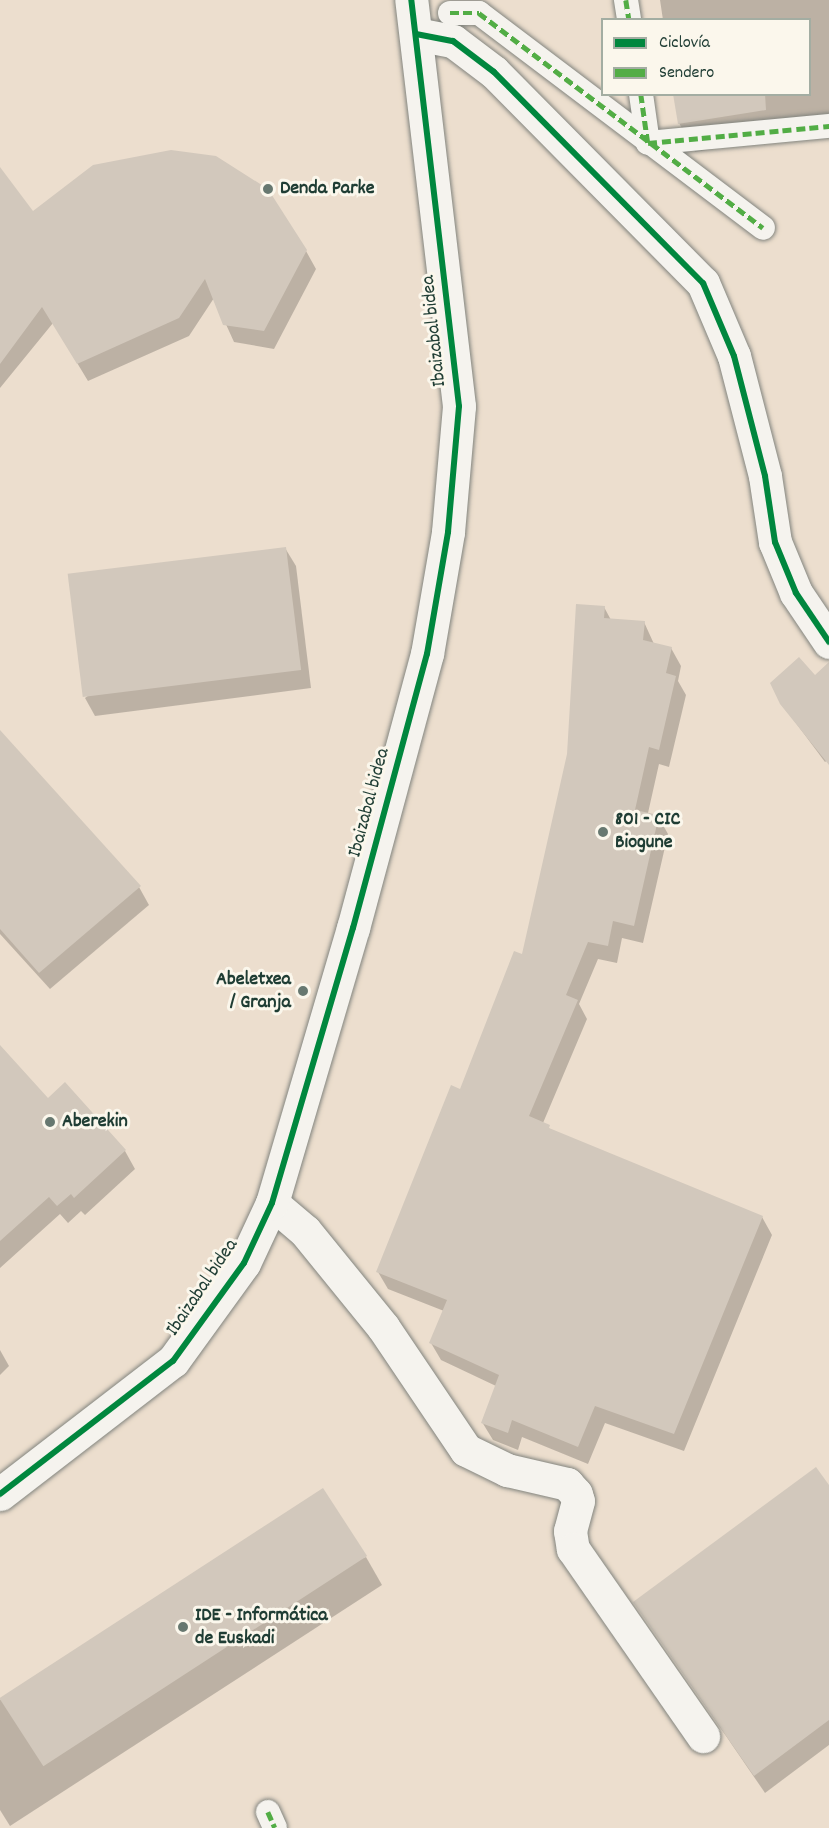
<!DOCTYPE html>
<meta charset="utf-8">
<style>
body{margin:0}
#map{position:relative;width:829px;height:1828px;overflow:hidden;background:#eee7de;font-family:Dekko,sans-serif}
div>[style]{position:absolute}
.built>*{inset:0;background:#ecdece}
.shadow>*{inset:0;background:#0003}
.building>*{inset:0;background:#d2c8bc;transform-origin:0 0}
.roads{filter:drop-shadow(0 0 2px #82847e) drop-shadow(0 0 2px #82847e)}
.pedestrian>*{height:24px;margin:-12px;padding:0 12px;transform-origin:12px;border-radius:12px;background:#f5f3ee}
.minor>*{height:33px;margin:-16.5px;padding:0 16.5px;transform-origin:16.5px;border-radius:16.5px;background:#f5f3ee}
.tertiary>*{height:33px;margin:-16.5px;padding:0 16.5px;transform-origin:16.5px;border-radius:16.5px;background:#f5f3ee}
.quiet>*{height:4.5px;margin-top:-2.25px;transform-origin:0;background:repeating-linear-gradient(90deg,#52ad45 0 9px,transparent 0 13.5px)}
.cycleway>*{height:6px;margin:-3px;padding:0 3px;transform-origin:3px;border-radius:3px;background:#00873e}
.dots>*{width:16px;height:16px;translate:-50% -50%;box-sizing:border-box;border:3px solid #fbf7ec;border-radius:50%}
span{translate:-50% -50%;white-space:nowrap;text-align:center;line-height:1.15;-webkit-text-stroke:6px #fbf7ec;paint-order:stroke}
.poi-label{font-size:20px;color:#1f3d34;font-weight:700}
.left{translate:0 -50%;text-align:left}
.right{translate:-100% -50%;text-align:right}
.street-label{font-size:20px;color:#1f3d34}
.legend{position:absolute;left:601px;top:18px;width:210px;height:78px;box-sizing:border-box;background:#fbf7ec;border:2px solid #a3ada2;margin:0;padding:8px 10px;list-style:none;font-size:18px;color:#1f3d34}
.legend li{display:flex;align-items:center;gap:12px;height:30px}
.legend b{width:30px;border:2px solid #a3ada2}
</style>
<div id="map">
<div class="built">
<div style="clip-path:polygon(evenodd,0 0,829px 0,829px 1828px,0 1828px,0 0,602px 20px,810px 20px,810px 94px,602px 94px,602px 20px)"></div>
</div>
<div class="shadow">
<div style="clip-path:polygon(660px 0,829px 0,829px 130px,695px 152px,679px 123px,674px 94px,810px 94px,810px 20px,663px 20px)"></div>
<div style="clip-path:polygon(0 169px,32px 213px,306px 251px,316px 269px,274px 349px,234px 342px,214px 298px,189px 336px,88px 381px,53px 323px,0 388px)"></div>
<div style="clip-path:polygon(285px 548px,296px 566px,311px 688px,95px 716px,85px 698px)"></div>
<div style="clip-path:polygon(604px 607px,611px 620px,644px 622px,654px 644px,671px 648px,681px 666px,678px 681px,686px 695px,669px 767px,659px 764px,648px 813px,658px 816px,668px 834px,643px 943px,622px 938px,617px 963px,598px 959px,579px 1004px,587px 1019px,543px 1123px,552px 1131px,762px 1217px,772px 1235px,684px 1451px,605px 1423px,588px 1464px,522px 1437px,518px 1450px,493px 1440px,482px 1422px,496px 1386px,441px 1360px,431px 1343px,444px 1311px,388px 1289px,378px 1272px,523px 956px)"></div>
<div style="clip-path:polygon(815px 677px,829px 678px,829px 759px,825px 762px,781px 703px)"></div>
<div style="clip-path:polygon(0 733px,139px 887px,149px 905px,50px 989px,0 934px)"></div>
<div style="clip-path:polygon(0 1047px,48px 1100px,65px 1084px,125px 1151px,135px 1169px,85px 1215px,81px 1211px,68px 1223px,60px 1214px,0 1268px)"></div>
<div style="clip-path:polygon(0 1350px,9px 1366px,0 1375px)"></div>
<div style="clip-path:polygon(829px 1488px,829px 1745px,765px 1793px,635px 1603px)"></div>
<div style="clip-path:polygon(366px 1557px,382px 1585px,10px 1826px,0 1810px,0 1700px)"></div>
</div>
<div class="building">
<div style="clip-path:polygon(673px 94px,765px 94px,766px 110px,678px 124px)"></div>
<div style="clip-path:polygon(171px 150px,216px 156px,268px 189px,307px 250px,264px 331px,223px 325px,205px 279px,179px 318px,77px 364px,42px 307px,0 364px,0 167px,33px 211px,93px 165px)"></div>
<div style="left:286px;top:547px;width:124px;height:220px;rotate:83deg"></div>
<div style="clip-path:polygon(576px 604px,605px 606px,604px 618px,645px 621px,643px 640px,672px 647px,666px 673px,676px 676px,659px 750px,649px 747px,635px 810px,659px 815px,634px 926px,613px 921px,608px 946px,588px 942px,566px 995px,578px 1000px,529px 1116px,550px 1125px,549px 1128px,763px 1216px,674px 1434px,595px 1406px,578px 1447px,512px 1420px,508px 1433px,481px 1423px,499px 1375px,429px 1343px,447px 1300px,376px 1272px,451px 1085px,460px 1089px,514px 951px,522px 954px,567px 754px)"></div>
<div style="clip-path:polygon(799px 657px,815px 675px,829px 662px,829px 765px,780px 704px,770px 683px)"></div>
<div style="clip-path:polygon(0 730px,141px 886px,39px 973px,0 929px)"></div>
<div style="clip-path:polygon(0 1045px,48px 1098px,65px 1082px,126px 1150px,74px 1198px,71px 1194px,57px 1206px,49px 1197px,0 1241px)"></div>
<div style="clip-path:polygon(816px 1467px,829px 1485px,829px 1720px,754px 1776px,633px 1602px)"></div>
<div style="left:323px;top:1488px;width:81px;height:386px;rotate:57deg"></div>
</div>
<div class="roads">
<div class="pedestrian">
<div style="left:626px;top:0;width:20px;rotate:81deg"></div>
<div style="left:450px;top:13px;width:29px"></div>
<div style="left:479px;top:13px;width:356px;rotate:37.1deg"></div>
<div style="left:641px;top:94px;width:49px;rotate:81.9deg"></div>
<div style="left:648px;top:143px;width:182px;rotate:-5.4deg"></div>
<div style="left:268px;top:1812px;width:17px;rotate:66deg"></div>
</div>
<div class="minor">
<div style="left:416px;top:34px;width:38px;rotate:11deg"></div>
<div style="left:453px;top:41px;width:51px;rotate:37.1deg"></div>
<div style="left:494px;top:72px;width:297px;rotate:45.3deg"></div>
<div style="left:703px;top:283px;width:79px;rotate:67deg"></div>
<div style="left:734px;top:356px;width:124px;rotate:75.5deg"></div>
<div style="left:765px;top:476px;width:67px;rotate:81.4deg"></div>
<div style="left:775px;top:542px;width:55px;rotate:67.6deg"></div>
<div style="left:796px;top:593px;width:59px;rotate:56deg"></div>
<div style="left:272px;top:1203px;width:43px;rotate:40.3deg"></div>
<div style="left:305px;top:1231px;width:124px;rotate:50.9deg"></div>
<div style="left:383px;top:1327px;width:148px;rotate:56deg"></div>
<div style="left:466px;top:1450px;width:46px;rotate:26deg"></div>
<div style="left:507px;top:1470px;width:62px;rotate:13.1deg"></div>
<div style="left:567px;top:1484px;width:13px;rotate:48deg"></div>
<div style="left:576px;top:1494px;width:7px;rotate:74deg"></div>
<div style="left:578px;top:1501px;width:31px;rotate:105deg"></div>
<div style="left:570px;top:1531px;width:18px;rotate:81deg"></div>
<div style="left:573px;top:1549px;width:228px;rotate:55.2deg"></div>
</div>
<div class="tertiary">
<div style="left:0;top:1494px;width:218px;rotate:-37.6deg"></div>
<div style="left:173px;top:1361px;width:121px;rotate:-54.1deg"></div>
<div style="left:244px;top:1263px;width:66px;rotate:-65deg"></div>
<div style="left:272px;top:1203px;width:287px;rotate:-73.6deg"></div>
<div style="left:353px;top:928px;width:284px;rotate:-74.9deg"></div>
<div style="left:427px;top:654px;width:124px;rotate:-80.2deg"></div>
<div style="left:448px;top:532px;width:126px;rotate:-85deg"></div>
<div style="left:459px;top:406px;width:409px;rotate:-96.7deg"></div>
</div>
</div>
<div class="quiet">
<div style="left:626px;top:0;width:20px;rotate:81deg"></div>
<div style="left:450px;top:13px;width:29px"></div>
<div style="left:479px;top:13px;width:356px;rotate:37.1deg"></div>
<div style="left:641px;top:94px;width:49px;rotate:81.9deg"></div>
<div style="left:648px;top:143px;width:182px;rotate:-5.4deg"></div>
<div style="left:268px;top:1812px;width:17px;rotate:66deg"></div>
</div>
<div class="cycleway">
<div style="left:416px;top:34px;width:38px;rotate:11deg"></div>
<div style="left:453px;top:41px;width:51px;rotate:37.1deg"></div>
<div style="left:494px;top:72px;width:297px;rotate:45.3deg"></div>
<div style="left:703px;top:283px;width:79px;rotate:67deg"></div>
<div style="left:734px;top:356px;width:124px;rotate:75.5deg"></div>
<div style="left:765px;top:476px;width:67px;rotate:81.4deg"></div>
<div style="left:775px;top:542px;width:55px;rotate:67.6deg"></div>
<div style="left:796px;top:593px;width:59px;rotate:56deg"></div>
<div style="left:0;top:1494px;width:218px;rotate:-37.6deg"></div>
<div style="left:173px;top:1361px;width:121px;rotate:-54.1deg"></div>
<div style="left:244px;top:1263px;width:66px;rotate:-65deg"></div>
<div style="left:272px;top:1203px;width:287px;rotate:-73.6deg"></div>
<div style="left:353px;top:928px;width:284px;rotate:-74.9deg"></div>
<div style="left:427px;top:654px;width:124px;rotate:-80.2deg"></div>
<div style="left:448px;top:532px;width:126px;rotate:-85deg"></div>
<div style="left:459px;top:406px;width:409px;rotate:-96.7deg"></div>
</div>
<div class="dots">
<div style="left:268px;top:189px;background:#677870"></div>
<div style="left:603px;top:832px;background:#677870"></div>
<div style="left:303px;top:991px;background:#677870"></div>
<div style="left:50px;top:1122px;background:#677870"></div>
<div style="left:183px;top:1627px;background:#677870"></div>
</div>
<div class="poi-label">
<span class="left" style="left:280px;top:189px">Denda Parke</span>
<span class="left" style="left:615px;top:832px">801 - CIC<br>Biogune</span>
<span class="right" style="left:291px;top:992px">Abeletxea<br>/ Granja</span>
<span class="left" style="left:62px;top:1122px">Aberekin</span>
<span class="left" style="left:195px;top:1628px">IDE - Informática<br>de Euskadi</span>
</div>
<div class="street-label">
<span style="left:435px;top:331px;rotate:-96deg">Ibaizabal bidea</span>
<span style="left:370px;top:803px;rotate:-75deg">Ibaizabal bidea</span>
<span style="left:203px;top:1288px;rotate:-56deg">Ibaizabal bidea</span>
</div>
<ul class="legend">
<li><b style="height:8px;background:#00873e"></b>Ciclovía</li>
<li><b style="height:8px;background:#52ad45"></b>Sendero</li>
</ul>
</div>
